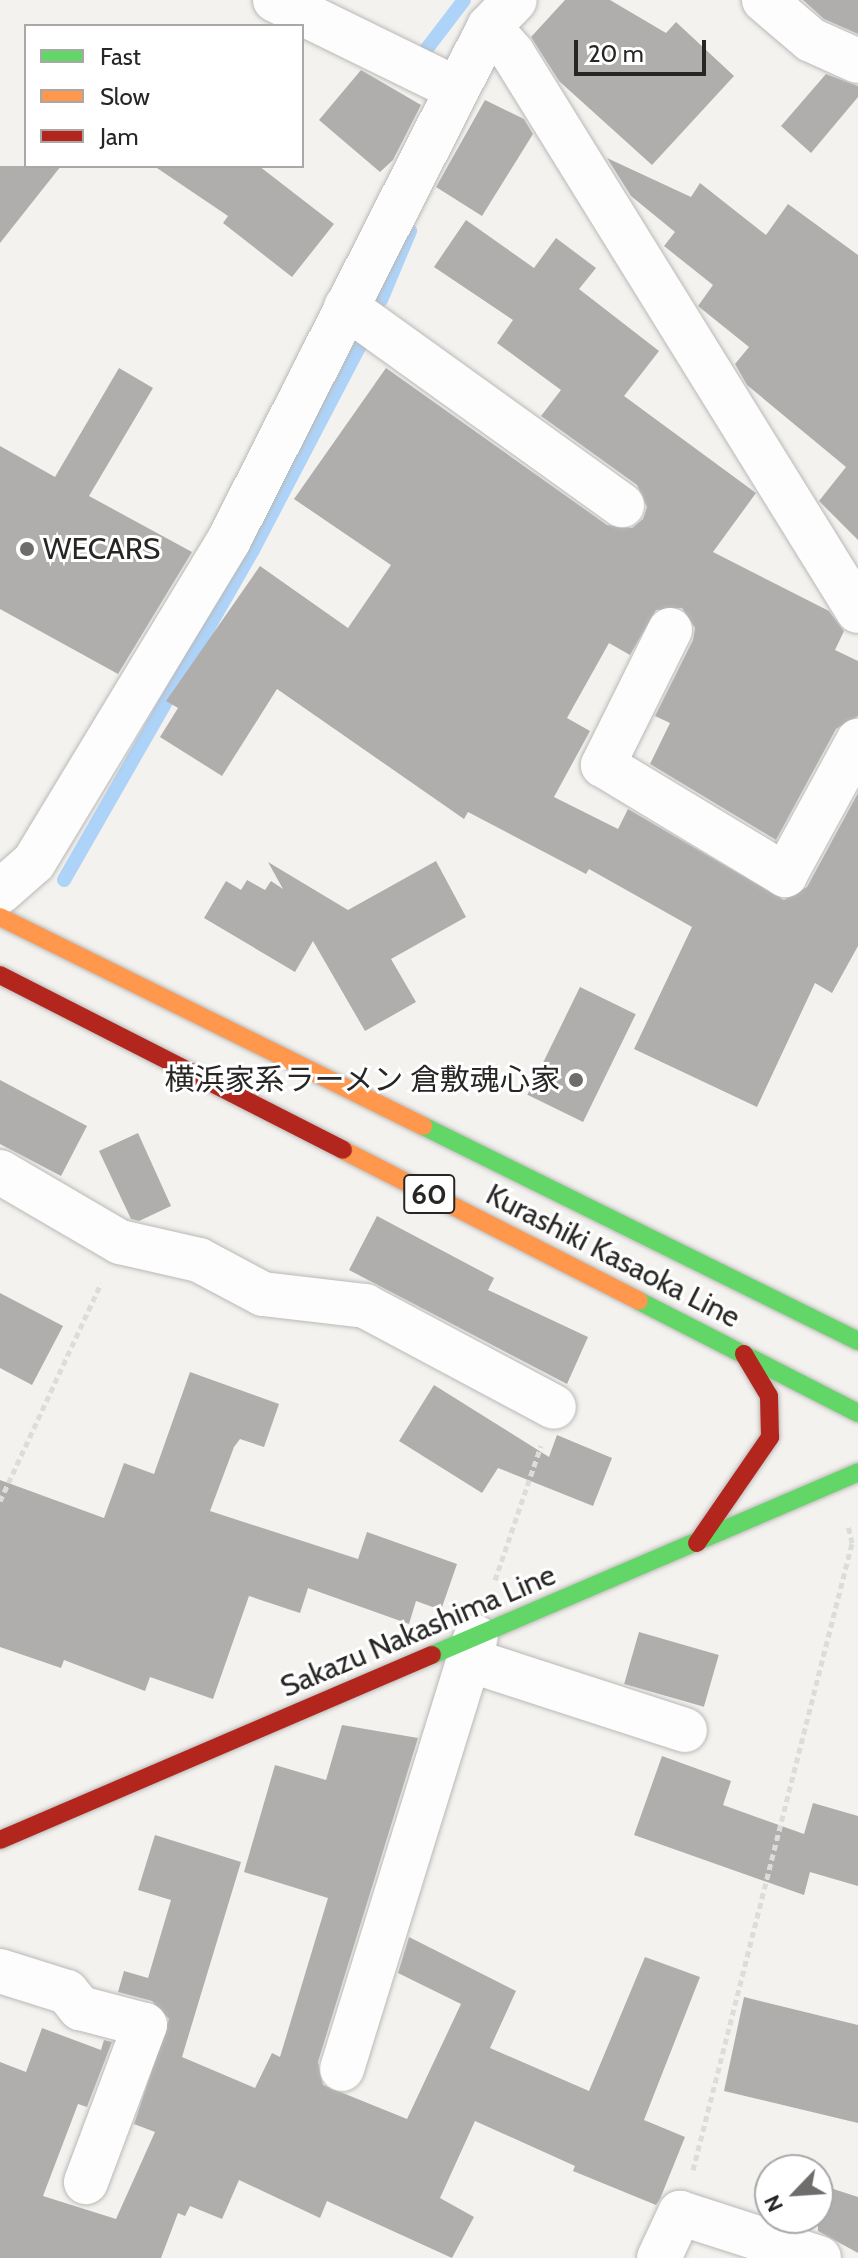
<!DOCTYPE html>
<meta charset="utf-8">
<style>
body{margin:0}
#map{position:relative;width:858px;height:2258px;overflow:hidden;background:#f3f2ef;font-family:Cabin,"Noto Sans JP",sans-serif}
div>[style]{position:absolute}
.stream>*{height:14px;margin:-7px;padding:0 7px;transform-origin:7px;border-radius:7px;background:#aed3f8}
.building>*{inset:0;background:#afaeac;transform-origin:0 0}
.path>*{height:5px;margin-top:-2.5px;transform-origin:0;background:repeating-linear-gradient(90deg,#dcdcdb 0 6px,transparent 0 10px)}
.roads{filter:drop-shadow(0 0 2px #bab9b7) drop-shadow(0 0 2px #bab9b7)}
.street>*{height:44px;margin:-22px;padding:0 22px;transform-origin:22px;border-radius:22px;background:#fdfdfd}
.fast>*{height:18px;margin:-9px;padding:0 9px;transform-origin:9px;border-radius:9px;background:#63d668}
.slow>*{height:18px;margin:-9px;padding:0 9px;transform-origin:9px;border-radius:9px;background:#ff974d}
.jam>*{height:18px;margin:-9px;padding:0 9px;transform-origin:9px;border-radius:9px;background:#b3261e}
.dots>*{width:22px;height:22px;translate:-50% -50%;box-sizing:border-box;border:4px solid #fff;border-radius:50%}
span{translate:-50% -50%;white-space:nowrap;text-align:center;line-height:1.15;-webkit-text-stroke:6px #fff;paint-order:stroke}
.shield-label span{padding:2px 6px;background:#fff;border:2px solid;border-radius:6px;-webkit-text-stroke-width:0}
.shield-label{font-size:28px;color:#272625;font-weight:700}
.poi-label{font-size:30px;color:#272625}
.left{translate:0 -50%;text-align:left}
.right{translate:-100% -50%;text-align:right}
.street-label{font-size:30px;color:#272625}
.legend{position:absolute;left:24px;top:24px;width:280px;height:144px;box-sizing:border-box;background:#fff;border:2px solid #a9a8a8;margin:0;padding:10px 14px;list-style:none;font-size:24px;color:#272625}
.legend li{display:flex;align-items:center;gap:16px;height:40px}
.legend b{width:40px;border:2px solid #a9a8a8}
.north{position:absolute;left:754px;top:2154px;width:80px;height:80px;box-sizing:border-box;background:#fff;border:2px solid #a9a8a8;border-radius:50%;rotate:245deg;font-size:22px;font-weight:700;line-height:32px;text-align:center;color:#272625}
.north::after{content:'';display:block;margin:auto;width:28px;height:36px;background:#6e6d6c;clip-path:polygon(50% 0,100% 100%,50% 72%,0 100%)}
.scale{position:absolute;left:574px;top:40px;width:132px;height:36px;box-sizing:border-box;border:4px solid #272625;border-top:0;padding-left:10px;font-size:24px;line-height:28px;white-space:nowrap;color:#272625;-webkit-text-stroke:6px #fff;paint-order:stroke}
</style>
<div id="map">
<div class="stream">
<div style="left:422px;top:55px;width:69px;rotate:-52.6deg"></div>
<div style="left:381px;top:300px;width:75px;rotate:-67.2deg"></div>
<div style="left:64px;top:880px;width:380px;rotate:-60.2deg"></div>
<div style="left:253px;top:550px;width:239px;rotate:-62.4deg"></div>
</div>
<div class="building">
<div style="clip-path:polygon(565px 0,610px 0,666px 33px,676px 22px,734px 76px,652px 165px,559px 81px,531px 37px)"></div>
<div style="clip-path:polygon(803px 0,858px 0,858px 34px,824px 19px)"></div>
<div style="clip-path:polygon(361px 70px,421px 105px,393px 160px,380px 172px,319px 120px)"></div>
<div style="clip-path:polygon(826px 74px,858px 86px,858px 97px,811px 153px,781px 126px)"></div>
<div style="clip-path:polygon(485px 100px,524px 119px,533px 134px,482px 216px,436px 187px)"></div>
<div style="clip-path:polygon(607px 158px,691px 197px,700px 183px,766px 235px,788px 204px,858px 255px,858px 540px,819px 501px,846px 467px,747px 385px,735px 364px,749px 347px,698px 306px,713px 285px,664px 246px,675px 232px,631px 196px)"></div>
<div style="clip-path:polygon(0 166px,61px 166px,0 243px)"></div>
<div style="clip-path:polygon(154px 166px,259px 166px,334px 224px,292px 277px,223px 223px,228px 216px)"></div>
<div style="clip-path:polygon(466px 220px,534px 268px,556px 238px,596px 268px,579px 289px,659px 351px,624px 396px,756px 493px,713px 552px,829px 611px,844px 631px,835px 650px,858px 661px,858px 716px,836px 729px,776px 840px,650px 764px,670px 723px,655px 716px,693px 640px,695px 628px,682px 608px,656px 610px,630px 655px,609px 643px,567px 718px,590px 731px,554px 797px,618px 829px,628px 809px,784px 900px,807px 887px,858px 793px,858px 946px,832px 993px,815px 983px,757px 1107px,634px 1049px,692px 927px,589px 869px,586px 874px,468px 812px,464px 819px,277px 689px,222px 776px,160px 737px,178px 708px,166px 701px,260px 566px,348px 628px,391px 565px,294px 499px,386px 368px,607px 525px,632px 528px,643px 519px,647px 507px,637px 485px,541px 416px,561px 390px,497px 343px,513px 320px,434px 267px)"></div>
<div style="clip-path:polygon(119px 368px,153px 388px,89px 496px,192px 552px,118px 674px,0 609px,0 446px,55px 477px)"></div>
<div style="clip-path:polygon(436px 861px,466px 917px,391px 959px,416px 1002px,365px 1031px,313px 941px,295px 972px,204px 918px,226px 881px,241px 890px,247px 880px,265px 890px,271px 881px,283px 889px,268px 862px,348px 910px)"></div>
<div style="left:580px;top:987px;width:62px;height:120px;rotate:26deg"></div>
<div style="clip-path:polygon(0 1080px,87px 1126px,61px 1176px,0 1144px)"></div>
<div style="clip-path:polygon(138px 1133px,171px 1206px,139px 1221px,131px 1219px,99px 1151px)"></div>
<div style="clip-path:polygon(377px 1216px,494px 1278px,488px 1290px,588px 1337px,567px 1384px,349px 1270px)"></div>
<div style="clip-path:polygon(0 1293px,63px 1326px,32px 1385px,0 1368px)"></div>
<div style="clip-path:polygon(190px 1372px,279px 1404px,264px 1447px,240px 1439px,234px 1447px,210px 1511px,358px 1559px,367px 1532px,457px 1564px,441px 1610px,416px 1601px,409px 1624px,308px 1588px,300px 1613px,249px 1596px,213px 1699px,150px 1677px,145px 1691px,64px 1660px,61px 1668px,0 1647px,0 1480px,104px 1518px,124px 1463px,154px 1474px)"></div>
<div style="clip-path:polygon(434px 1385px,549px 1457px,557px 1435px,612px 1458px,593px 1506px,498px 1468px,482px 1493px,399px 1441px)"></div>
<div style="left:639px;top:1632px;width:83px;height:54px;rotate:16deg"></div>
<div style="clip-path:polygon(342px 1725px,418px 1738px,318px 2062px,323px 2085px,407px 2119px,461px 2004px,398px 1973px,409px 1937px,516px 1991px,490px 2048px,589px 2091px,645px 1957px,700px 1977px,644px 2120px,685px 2137px,660px 2199px,656px 2205px,573px 2171px,575px 2166px,475px 2121px,440px 2198px,474px 2217px,452px 2258px,327px 2201px,320px 2218px,239px 2180px,222px 2219px,190px 2206px,185px 2216px,178px 2213px,161px 2258px,0 2258px,0 2062px,26px 2072px,42px 2028px,101px 2050px,104px 2040px,112px 2042px,87px 2107px,78px 2104px,43px 2196px,116px 2219px,155px 2132px,134px 2124px,169px 2019px,152px 2001px,118px 1992px,124px 1971px,148px 1978px,171px 1900px,138px 1890px,155px 1835px,241px 1862px,182px 2057px,255px 2088px,272px 2053px,280px 2057px,328px 1898px,244px 1872px,275px 1765px,326px 1780px)"></div>
<div style="clip-path:polygon(662px 1756px,731px 1781px,723px 1805px,804px 1834px,813px 1803px,858px 1816px,858px 1886px,810px 1872px,804px 1895px,634px 1835px)"></div>
<div style="clip-path:polygon(744px 1997px,858px 2025px,858px 2123px,724px 2091px)"></div>
<div style="clip-path:polygon(818px 2184px,858px 2197px,858px 2253px,818px 2231px)"></div>
</div>
<div class="path">
<div style="left:0;top:1501px;width:240px;rotate:-65.1deg"></div>
<div style="left:495px;top:1580px;width:142px;rotate:-71.1deg"></div>
<div style="left:693px;top:2170px;width:647px;rotate:-75.77deg"></div>
<div style="left:852px;top:1543px;width:19px;rotate:-102deg"></div>
</div>
<div class="roads">
<div class="street">
<div style="left:275px;top:0;width:203px;rotate:26.1deg"></div>
<div style="left:764px;top:0;width:62px;rotate:40.4deg"></div>
<div style="left:811px;top:40px;width:51px;rotate:24.1deg"></div>
<div style="left:489px;top:27px;width:36px;rotate:48deg"></div>
<div style="left:513px;top:54px;width:655px;rotate:58.23deg"></div>
<div style="left:346px;top:307px;width:340px;rotate:35.7deg"></div>
<div style="left:670px;top:630px;width:151px;rotate:116.4deg"></div>
<div style="left:603px;top:765px;width:213px;rotate:31.1deg"></div>
<div style="left:785px;top:875px;width:153px;rotate:-61.4deg"></div>
<div style="left:0;top:892px;width:45px;rotate:-41.4deg"></div>
<div style="left:34px;top:862px;width:376px;rotate:-58.8deg"></div>
<div style="left:229px;top:540px;width:575px;rotate:-63.12deg"></div>
<div style="left:489px;top:27px;width:37px;rotate:-46deg"></div>
<div style="left:0;top:1172px;width:139px;rotate:30.3deg"></div>
<div style="left:120px;top:1242px;width:81px;rotate:12.8deg"></div>
<div style="left:199px;top:1260px;width:72px;rotate:28deg"></div>
<div style="left:263px;top:1294px;width:103px;rotate:6.7deg"></div>
<div style="left:365px;top:1306px;width:214px;rotate:28.1deg"></div>
<div style="left:469px;top:1660px;width:227px;rotate:18deg"></div>
<div style="left:0;top:1971px;width:70px;rotate:17.4deg"></div>
<div style="left:67px;top:1992px;width:21px;rotate:51deg"></div>
<div style="left:80px;top:2008px;width:67px;rotate:14.7deg"></div>
<div style="left:145px;top:2025px;width:168px;rotate:110.6deg"></div>
<div style="left:342px;top:2069px;width:452px;rotate:-72.8deg"></div>
<div style="left:659px;top:2258px;width:50px;rotate:-65deg"></div>
<div style="left:680px;top:2213px;width:146px;rotate:17.9deg"></div>
</div>
<div class="fast">
<div style="left:423px;top:1126px;width:485px;rotate:26.3deg"></div>
<div style="left:639px;top:1301px;width:246px;rotate:27.1deg"></div>
<div style="left:432px;top:1655px;width:464px;rotate:-23.2deg"></div>
</div>
<div class="slow">
<div style="left:0;top:917px;width:472px;rotate:26.3deg"></div>
<div style="left:343px;top:1150px;width:332px;rotate:27deg"></div>
</div>
<div class="jam">
<div style="left:0;top:975px;width:385px;rotate:27deg"></div>
<div style="left:697px;top:1543px;width:129px;rotate:-55.4deg"></div>
<div style="left:770px;top:1437px;width:41px;rotate:-91.4deg"></div>
<div style="left:769px;top:1396px;width:49px;rotate:-120.8deg"></div>
<div style="left:0;top:1840px;width:470px;rotate:-23.2deg"></div>
</div>
</div>
<div class="dots">
<div style="left:27px;top:549px;background:#6e6d6c"></div>
<div style="left:576px;top:1080px;background:#6e6d6c"></div>
</div>
<div class="shield-label">
<span style="left:429px;top:1194px">60</span>
</div>
<div class="poi-label">
<span class="left" style="left:43px;top:549px">WECARS</span>
<span class="right" style="left:560px;top:1080px">横浜家系ラーメン 倉敷魂心家</span>
</div>
<div class="street-label">
<span style="left:613px;top:1256px;rotate:27deg">Kurashiki Kasaoka Line</span>
<span style="left:418px;top:1631px;rotate:-23deg">Sakazu Nakashima Line</span>
</div>
<ul class="legend">
<li><b style="height:10px;background:#63d668"></b>Fast</li>
<li><b style="height:10px;background:#ff974d"></b>Slow</li>
<li><b style="height:10px;background:#b3261e"></b>Jam</li>
</ul>
<div class="north">N</div>
<div class="scale">20 m</div>
</div>
